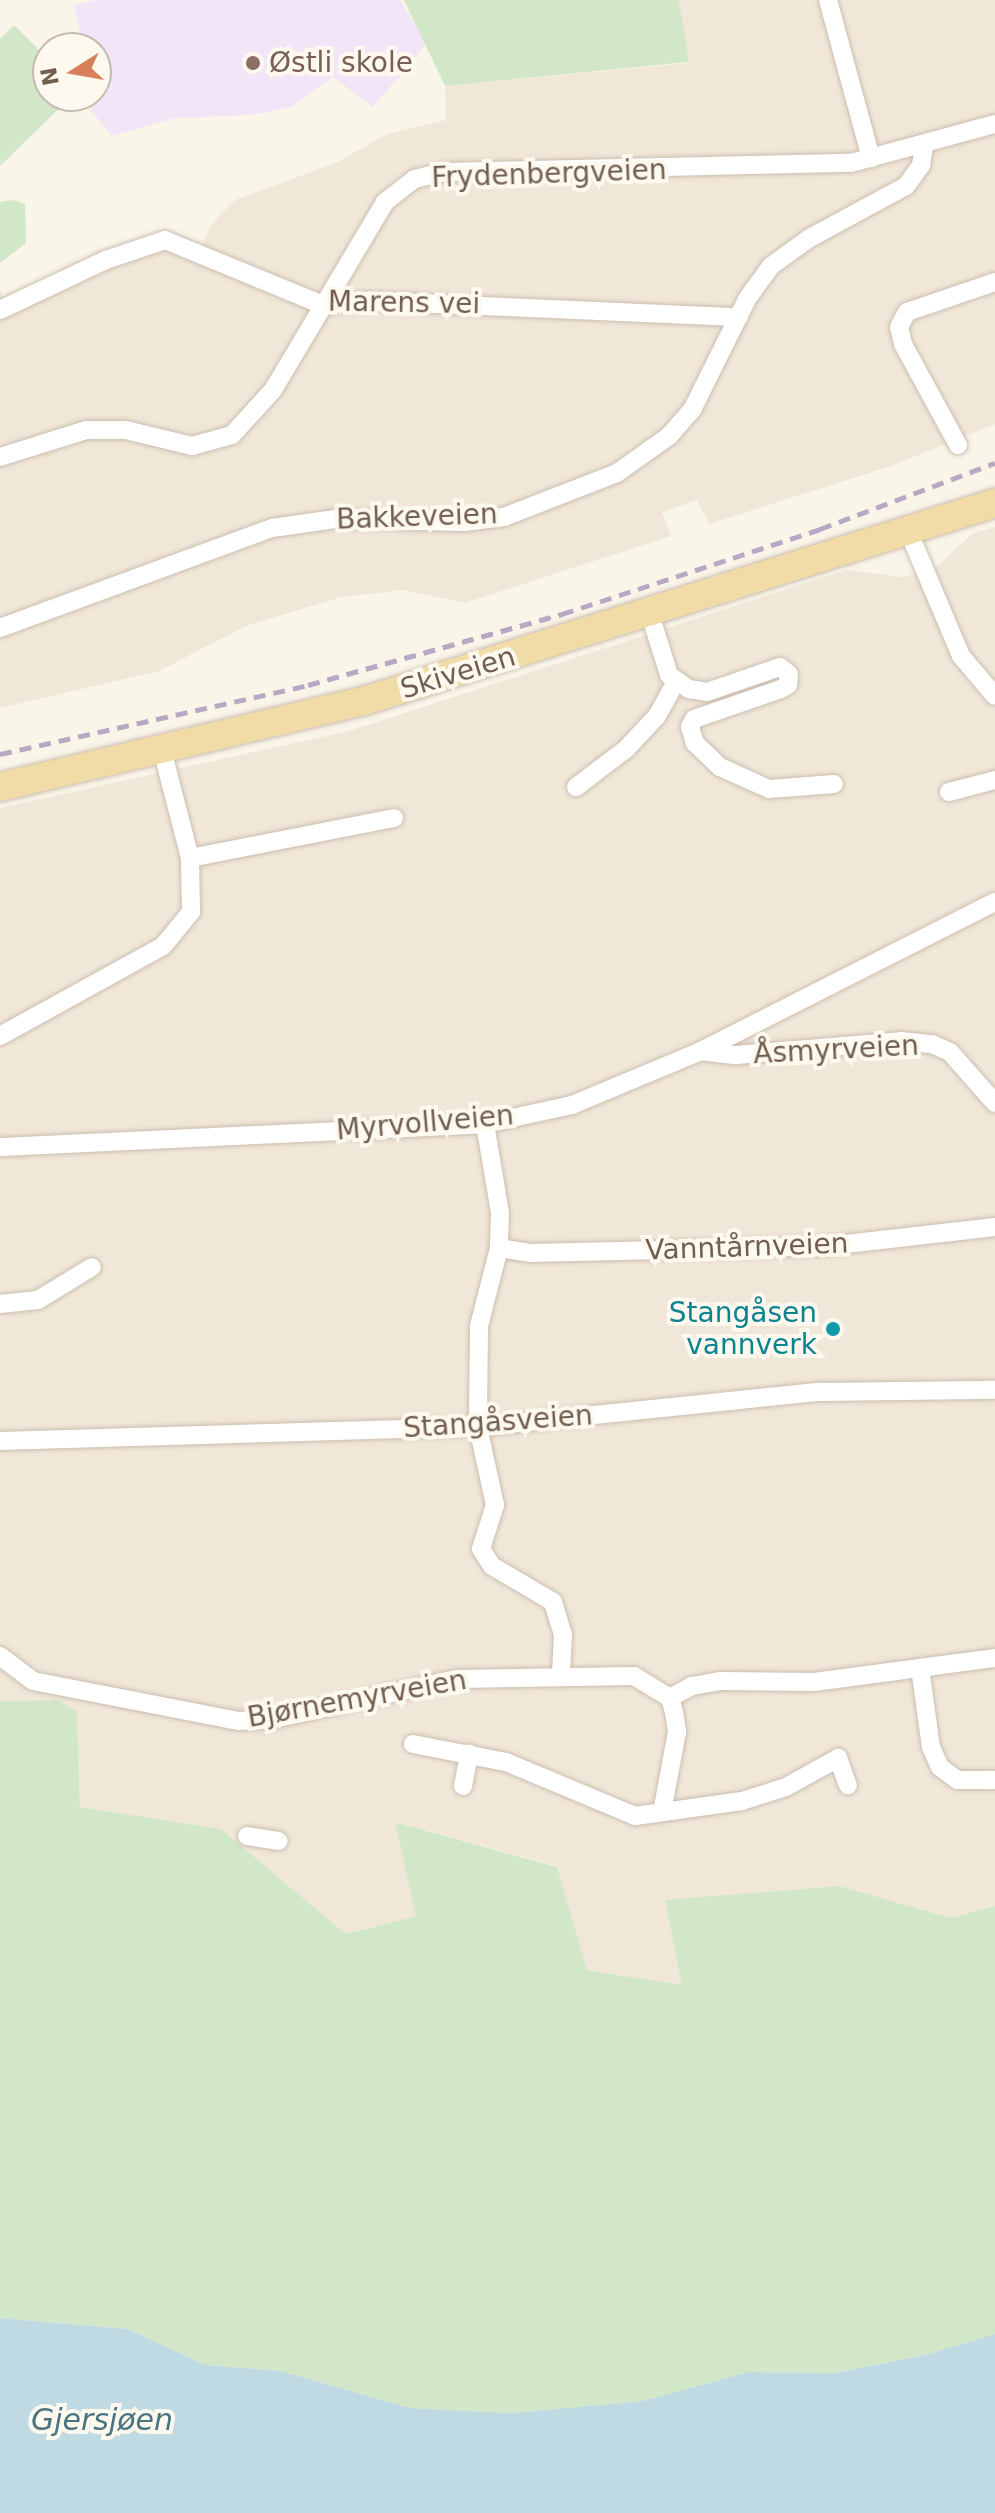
<!DOCTYPE html>
<meta charset="utf-8">
<style>
body{margin:0}
#map{position:relative;width:995px;height:2513px;overflow:hidden;background:#faf5e9;font-family:"DejaVu Sans",sans-serif}
div>[style]{position:absolute}
.residential>*{inset:0;background:#f1e7d8}
.education>*{inset:0;background:#f2e5f7}
.green>*{inset:0;background:#d2e7c8}
.water>*{inset:0;background:#bfdae2}
.roads{filter:drop-shadow(0 0 2px #cbbeb0) drop-shadow(0 0 2px #cbbeb0)}
.minor>*{height:18px;margin:-9px;padding:0 9px;transform-origin:9px;border-radius:9px;background:#fff}
.primary>*{height:28px;margin:-14px;padding:0 14px;transform-origin:14px;border-radius:14px;background:#f1dca8}
.rail>*{height:5px;margin-top:-2.5px;transform-origin:0;background:repeating-linear-gradient(90deg,#b9a8c3 0 12px,transparent 0 20px)}
.dots>*{width:22px;height:22px;translate:-50% -50%;box-sizing:border-box;border:4px solid #fdf9ef;border-radius:50%}
span{translate:-50% -50%;white-space:nowrap;text-align:center;line-height:1.15;-webkit-text-stroke:8px #fdf9ef;paint-order:stroke}
.education-label{font-size:28px;color:#785e54}
.left{translate:0 -50%;text-align:left}
.street-label{font-size:28px;color:#725e4f}
.culture-label{font-size:28px;color:#0d838f}
.right{translate:-100% -50%;text-align:right}
.water-label{font-size:30px;color:#4b7483;font-style:italic}
.north{position:absolute;left:32px;top:32px;width:80px;height:80px;box-sizing:border-box;background:#fdf9ef;border:2px solid #c5bbaf;border-radius:50%;rotate:259deg;font-size:22px;font-weight:700;line-height:32px;text-align:center;color:#725e4f}
.north::after{content:'';display:block;margin:auto;width:28px;height:36px;background:#d7815b;clip-path:polygon(50% 0,100% 100%,50% 72%,0 100%)}
</style>
<div id="map">
<div class="residential">
<div style="clip-path:polygon(679px 0,995px 0,995px 424px,891px 466px,709px 524px,697px 500px,662px 512px,671px 536px,465px 603px,403px 590px,341px 597px,246px 626px,159px 671px,0 708px,0 289px,8px 311px,118px 261px,156px 250px,170px 248px,194px 263px,211px 225px,235px 200px,338px 162px,387px 134px,446px 120px,445px 86px,688px 63px)"></div>
<div style="clip-path:polygon(995px 527px,995px 1906px,951px 1918px,840px 1886px,665px 1901px,683px 1985px,587px 1970px,556px 1866px,396px 1822px,416px 1916px,346px 1934px,221px 1829px,80px 1807px,77px 1712px,58px 1700px,0 1701px,0 808px,349px 731px,846px 570px,903px 577px,931px 572px,973px 533px)"></div>
</div>
<div class="education">
<div style="clip-path:polygon(96px 0,400px 0,427px 43px,373px 107px,333px 77px,291px 107px,251px 115px,176px 118px,112px 136px,81px 98px,96px 96px,96px 48px,83px 48px,74px 5px)"></div>
</div>
<div class="green">
<div style="clip-path:polygon(404px 0,679px 0,689px 62px,445px 86px)"></div>
<div style="clip-path:polygon(14px 25px,48px 59px,48px 96px,72px 96px,0 166px,0 39px)"></div>
<div style="clip-path:polygon(14px 200px,25px 204px,26px 243px,0 263px,0 202px)"></div>
<div style="clip-path:polygon(58px 1700px,77px 1712px,80px 1807px,221px 1829px,346px 1934px,416px 1916px,395px 1822px,557px 1867px,587px 1970px,682px 1985px,665px 1900px,840px 1886px,951px 1918px,995px 1906px,995px 2334px,929px 2354px,835px 2373px,748px 2372px,643px 2401px,512px 2413px,410px 2408px,281px 2371px,205px 2365px,128px 2329px,0 2318px,0 1701px)"></div>
</div>
<div class="water">
<div style="clip-path:polygon(0 2318px,128px 2329px,205px 2365px,281px 2371px,410px 2408px,512px 2413px,643px 2401px,748px 2372px,835px 2373px,929px 2354px,995px 2334px,995px 2513px,0 2513px)"></div>
</div>
<div class="roads">
<div class="minor">
<div style="left:828px;top:0;width:164px;rotate:74.8deg"></div>
<div style="left:0;top:310px;width:117px;rotate:-25.3deg"></div>
<div style="left:106px;top:260px;width:62px;rotate:-18.7deg"></div>
<div style="left:165px;top:240px;width:171px;rotate:22.4deg"></div>
<div style="left:323px;top:305px;width:44px;rotate:-5.2deg"></div>
<div style="left:367px;top:301px;width:372px;rotate:2.5deg"></div>
<div style="left:958px;top:445px;width:115px;rotate:-118.6deg"></div>
<div style="left:903px;top:344px;width:17px;rotate:-103deg"></div>
<div style="left:899px;top:327px;width:17px;rotate:-62deg"></div>
<div style="left:907px;top:312px;width:93px;rotate:-18.8deg"></div>
<div style="left:0;top:457px;width:90px;rotate:-17.4deg"></div>
<div style="left:86px;top:430px;width:40px"></div>
<div style="left:126px;top:430px;width:68px;rotate:13.6deg"></div>
<div style="left:192px;top:446px;width:41px;rotate:-15.4deg"></div>
<div style="left:232px;top:435px;width:61px;rotate:-47.7deg"></div>
<div style="left:273px;top:390px;width:219px;rotate:-59.2deg"></div>
<div style="left:385px;top:202px;width:37px;rotate:-38deg"></div>
<div style="left:414px;top:179px;width:31px;rotate:-13deg"></div>
<div style="left:444px;top:172px;width:407px;rotate:-1.3deg"></div>
<div style="left:851px;top:163px;width:149px;rotate:-15.2deg"></div>
<div style="left:907px;top:528px;width:139px;rotate:67.1deg"></div>
<div style="left:961px;top:656px;width:52px;rotate:49.6deg"></div>
<div style="left:654px;top:627px;width:50px;rotate:72.6deg"></div>
<div style="left:669px;top:675px;width:24px;rotate:35deg"></div>
<div style="left:689px;top:689px;width:18px;rotate:9deg"></div>
<div style="left:707px;top:692px;width:77px;rotate:-18.9deg"></div>
<div style="left:780px;top:667px;width:11px;rotate:38deg"></div>
<div style="left:789px;top:674px;width:11px;rotate:95deg"></div>
<div style="left:788px;top:685px;width:8px;rotate:150deg"></div>
<div style="left:781px;top:689px;width:92px;rotate:161deg"></div>
<div style="left:694px;top:719px;width:9px;rotate:117deg"></div>
<div style="left:690px;top:727px;width:17px;rotate:73deg"></div>
<div style="left:695px;top:743px;width:35px;rotate:44deg"></div>
<div style="left:720px;top:767px;width:54px;rotate:24.2deg"></div>
<div style="left:769px;top:789px;width:65px;rotate:-4.4deg"></div>
<div style="left:0;top:628px;width:290px;rotate:-20.2deg"></div>
<div style="left:272px;top:528px;width:64px;rotate:-8.1deg"></div>
<div style="left:335px;top:519px;width:129px;rotate:1.3deg"></div>
<div style="left:464px;top:522px;width:40px;rotate:-7.1deg"></div>
<div style="left:504px;top:517px;width:121px;rotate:-21.3deg"></div>
<div style="left:617px;top:473px;width:64px;rotate:-35.4deg"></div>
<div style="left:669px;top:436px;width:37px;rotate:-49deg"></div>
<div style="left:693px;top:408px;width:122px;rotate:-63.6deg"></div>
<div style="left:747px;top:299px;width:41px;rotate:-54deg"></div>
<div style="left:771px;top:266px;width:46px;rotate:-36.1deg"></div>
<div style="left:808px;top:239px;width:111px;rotate:-28.4deg"></div>
<div style="left:906px;top:186px;width:26px;rotate:-54deg"></div>
<div style="left:921px;top:165px;width:19px;rotate:-81deg"></div>
<div style="left:576px;top:787px;width:63px;rotate:-37.2deg"></div>
<div style="left:626px;top:749px;width:45px;rotate:-46.8deg"></div>
<div style="left:657px;top:716px;width:39px;rotate:-61deg"></div>
<div style="left:949px;top:792px;width:48px;rotate:-14.6deg"></div>
<div style="left:190px;top:858px;width:208px;rotate:-11.1deg"></div>
<div style="left:0;top:1036px;width:186px;rotate:-28.9deg"></div>
<div style="left:163px;top:946px;width:44px;rotate:-50.5deg"></div>
<div style="left:191px;top:912px;width:54px;rotate:-91.1deg"></div>
<div style="left:190px;top:858px;width:112px;rotate:-104.5deg"></div>
<div style="left:701px;top:1051px;width:35px;rotate:7deg"></div>
<div style="left:736px;top:1055px;width:166px;rotate:-4.8deg"></div>
<div style="left:901px;top:1041px;width:31px;rotate:6deg"></div>
<div style="left:932px;top:1044px;width:20px;rotate:24deg"></div>
<div style="left:950px;top:1052px;width:68px;rotate:48.6deg"></div>
<div style="left:485px;top:1124px;width:90px;rotate:80.4deg"></div>
<div style="left:500px;top:1213px;width:35px;rotate:92deg"></div>
<div style="left:499px;top:1248px;width:81px;rotate:104.4deg"></div>
<div style="left:479px;top:1326px;width:101px;rotate:90.6deg"></div>
<div style="left:478px;top:1427px;width:80px;rotate:77.7deg"></div>
<div style="left:495px;top:1505px;width:46px;rotate:107.7deg"></div>
<div style="left:481px;top:1549px;width:20px;rotate:57deg"></div>
<div style="left:492px;top:1566px;width:71px;rotate:30.5deg"></div>
<div style="left:553px;top:1602px;width:34px;rotate:73deg"></div>
<div style="left:563px;top:1634px;width:40px;rotate:92.9deg"></div>
<div style="left:0;top:1147px;width:486px;rotate:-2.7deg"></div>
<div style="left:485px;top:1124px;width:89px;rotate:-12.3deg"></div>
<div style="left:572px;top:1105px;width:140px;rotate:-22.7deg"></div>
<div style="left:701px;top:1051px;width:330px;rotate:-26.9deg"></div>
<div style="left:499px;top:1248px;width:31px;rotate:9deg"></div>
<div style="left:530px;top:1253px;width:298px;rotate:-1.3deg"></div>
<div style="left:828px;top:1246px;width:168px;rotate:-6.5deg"></div>
<div style="left:0;top:1304px;width:38px;rotate:-6deg"></div>
<div style="left:38px;top:1300px;width:63px;rotate:-31.4deg"></div>
<div style="left:0;top:1441px;width:478px;rotate:-1.7deg"></div>
<div style="left:478px;top:1427px;width:343px;rotate:-5.9deg"></div>
<div style="left:819px;top:1392px;width:176px;rotate:-0.7deg"></div>
<div style="left:0;top:1656px;width:41px;rotate:37.1deg"></div>
<div style="left:33px;top:1681px;width:210px;rotate:11deg"></div>
<div style="left:239px;top:1721px;width:34px;rotate:-3deg"></div>
<div style="left:273px;top:1719px;width:188px;rotate:-12.3deg"></div>
<div style="left:457px;top:1679px;width:177px;rotate:-1deg"></div>
<div style="left:634px;top:1676px;width:42px;rotate:31.4deg"></div>
<div style="left:670px;top:1698px;width:15px;rotate:74deg"></div>
<div style="left:674px;top:1712px;width:20px;rotate:81deg"></div>
<div style="left:677px;top:1732px;width:81px;rotate:100.6deg"></div>
<div style="left:920px;top:1668px;width:80px;rotate:82.1deg"></div>
<div style="left:931px;top:1747px;width:22px;rotate:66deg"></div>
<div style="left:940px;top:1767px;width:21px;rotate:37deg"></div>
<div style="left:957px;top:1780px;width:38px"></div>
<div style="left:670px;top:1698px;width:25px;rotate:-29deg"></div>
<div style="left:692px;top:1686px;width:28px;rotate:-10deg"></div>
<div style="left:720px;top:1681px;width:94px;rotate:0.6deg"></div>
<div style="left:814px;top:1682px;width:183px;rotate:-7.6deg"></div>
<div style="left:413px;top:1744px;width:95px;rotate:11deg"></div>
<div style="left:506px;top:1762px;width:140px;rotate:22.7deg"></div>
<div style="left:635px;top:1816px;width:108px;rotate:-8deg"></div>
<div style="left:742px;top:1801px;width:46px;rotate:-17.7deg"></div>
<div style="left:786px;top:1787px;width:60px;rotate:-29.1deg"></div>
<div style="left:838px;top:1758px;width:29px;rotate:70deg"></div>
<div style="left:463px;top:1786px;width:33px;rotate:-79deg"></div>
<div style="left:247px;top:1836px;width:32px;rotate:9deg"></div>
</div>
<div class="primary">
<div style="left:0;top:787px;width:374px;rotate:-13.3deg"></div>
<div style="left:364px;top:701px;width:661px;rotate:-17.42deg"></div>
</div>
</div>
<div class="rail">
<div style="left:0;top:754px;width:316px;rotate:-12.6deg"></div>
<div style="left:308px;top:685px;width:264px;rotate:-15.6deg"></div>
<div style="left:562px;top:614px;width:272px;rotate:-18.2deg"></div>
<div style="left:820px;top:529px;width:187px;rotate:-20.7deg"></div>
</div>
<div class="dots">
<div style="left:253px;top:63px;background:#8d6e63"></div>
<div style="left:833px;top:1329px;background:#0f9aa8"></div>
</div>
<div class="education-label">
<span class="left" style="left:269px;top:63px">Østli skole</span>
</div>
<div class="street-label">
<span style="left:549px;top:174px;rotate:-2deg">Frydenbergveien</span>
<span style="left:404px;top:303px;rotate:1deg">Marens vei</span>
<span style="left:417px;top:517px;rotate:-2deg">Bakkeveien</span>
<span style="left:458px;top:673px;rotate:-17deg">Skiveien</span>
<span style="left:836px;top:1050px;rotate:-3deg">Åsmyrveien</span>
<span style="left:425px;top:1123px;rotate:-5deg">Myrvollveien</span>
<span style="left:747px;top:1247px;rotate:-2deg">Vanntårnveien</span>
<span style="left:498px;top:1422px;rotate:-4deg">Stangåsveien</span>
<span style="left:357px;top:1699px;rotate:-10deg">Bjørnemyrveien</span>
</div>
<div class="culture-label">
<span class="right" style="left:817px;top:1329px">Stangåsen<br>vannverk</span>
</div>
<div class="water-label">
<span style="left:102px;top:2420px">Gjersjøen</span>
</div>
<div class="north">N</div>
</div>
